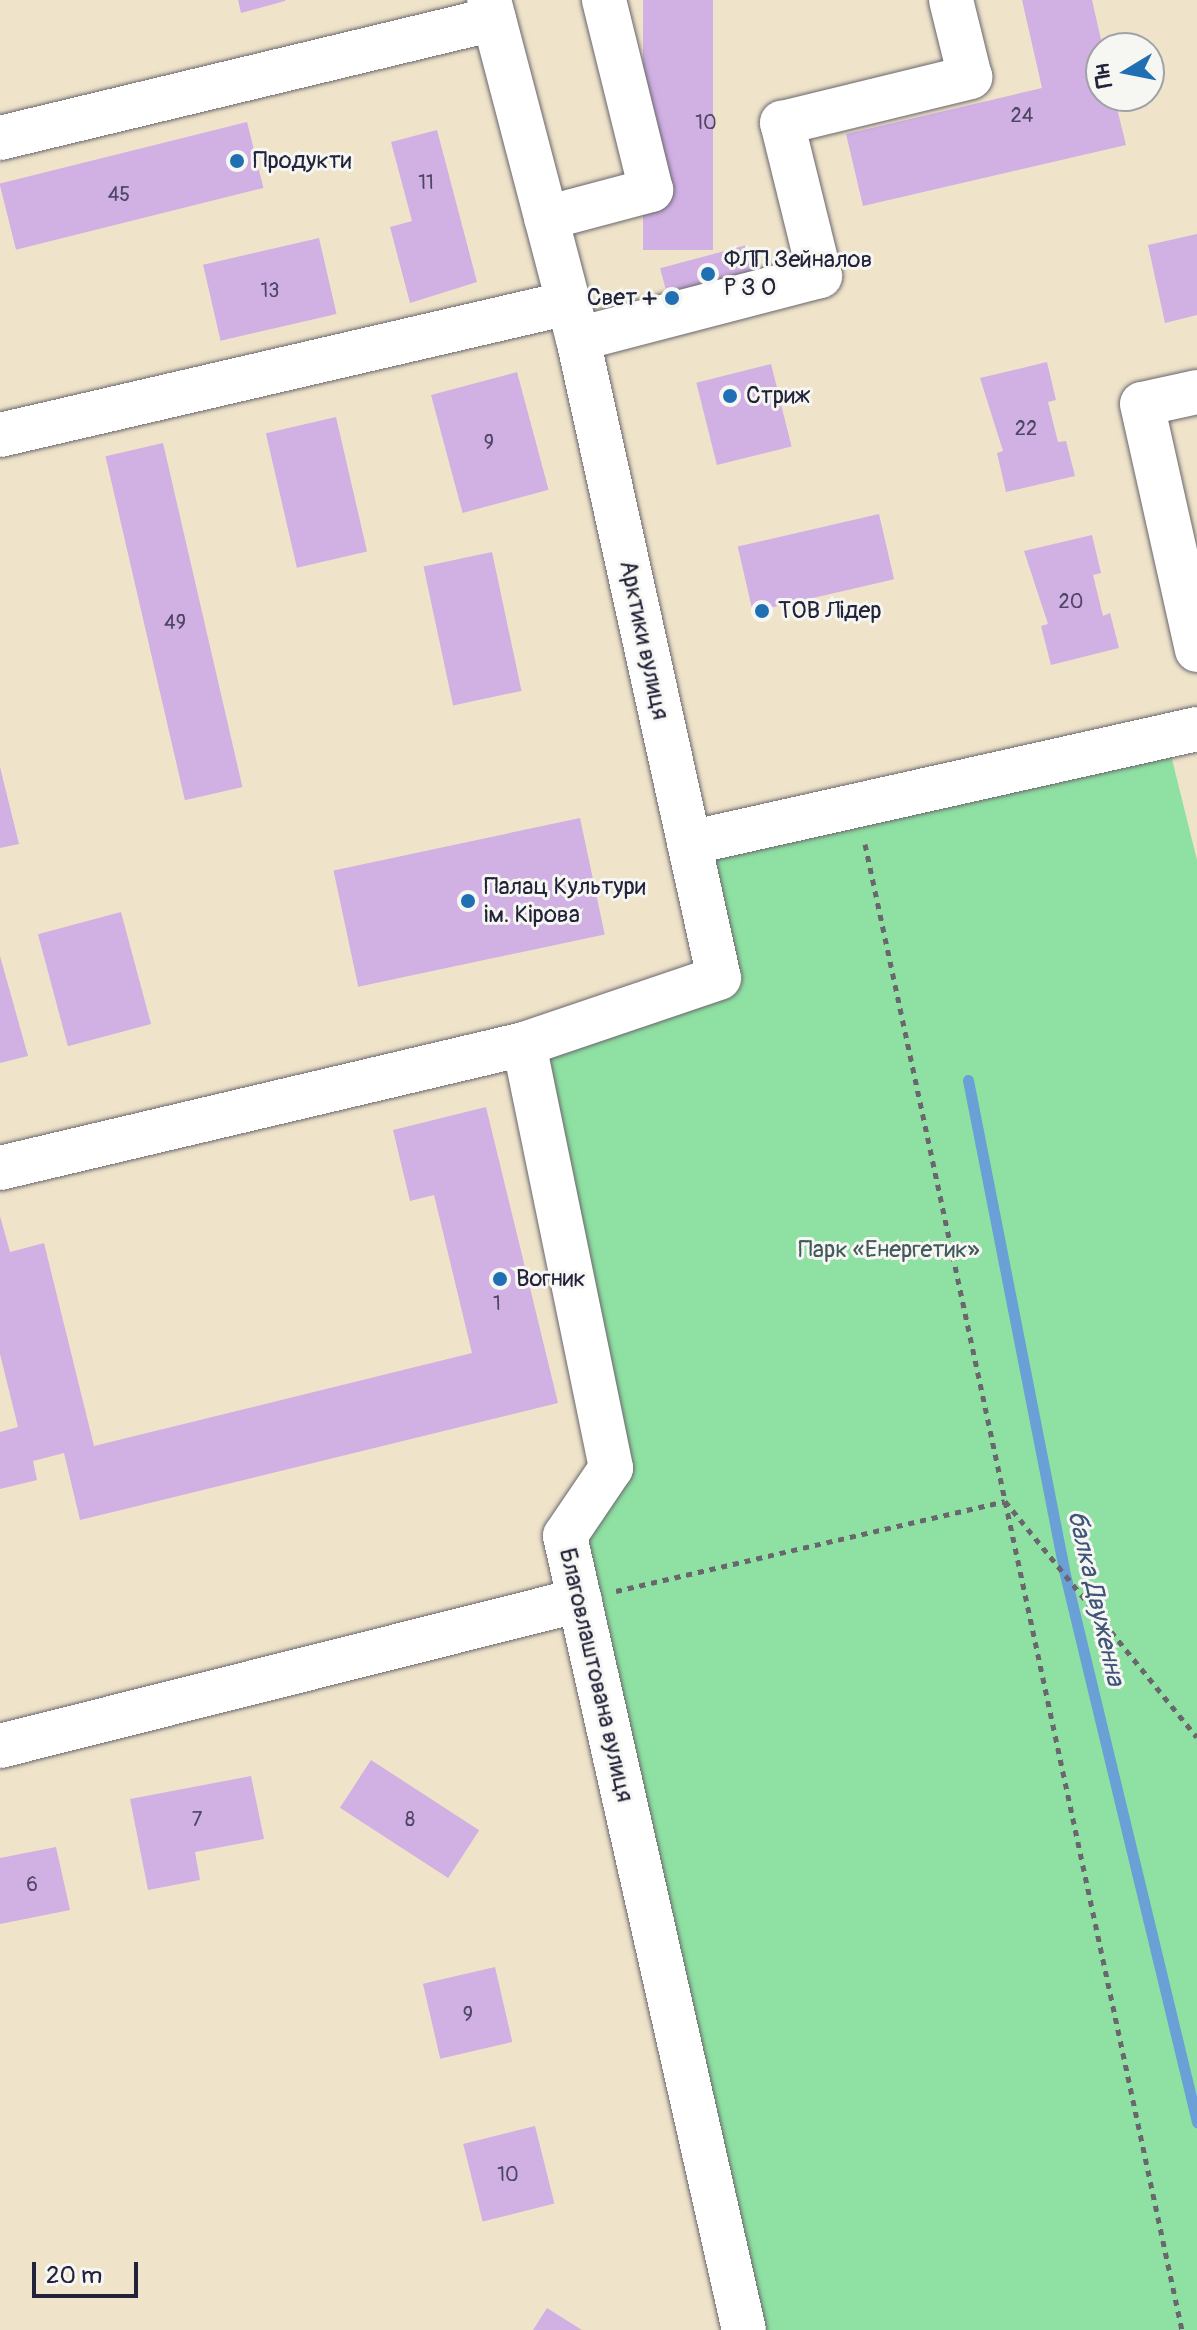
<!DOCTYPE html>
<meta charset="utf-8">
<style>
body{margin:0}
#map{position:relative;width:1197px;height:2330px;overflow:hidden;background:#efe4ca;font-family:Pangolin,sans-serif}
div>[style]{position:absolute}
.green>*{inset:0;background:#8ee1a2}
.stream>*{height:11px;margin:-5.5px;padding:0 5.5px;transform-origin:5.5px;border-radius:5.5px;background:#69a0d6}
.building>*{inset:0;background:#d1b0e4;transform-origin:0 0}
.path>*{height:5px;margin-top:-2.5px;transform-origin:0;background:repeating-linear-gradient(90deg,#6a666d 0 6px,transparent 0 12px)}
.roads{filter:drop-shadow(0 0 2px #6a666d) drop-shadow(0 0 2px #6a666d)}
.minor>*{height:44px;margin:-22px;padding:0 22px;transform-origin:22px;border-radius:22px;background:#fff}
.dots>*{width:22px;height:22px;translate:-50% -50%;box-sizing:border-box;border:4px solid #f6f6f2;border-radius:50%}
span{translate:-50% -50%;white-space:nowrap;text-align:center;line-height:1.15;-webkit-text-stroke:6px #f6f6f2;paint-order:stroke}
.number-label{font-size:20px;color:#4e4665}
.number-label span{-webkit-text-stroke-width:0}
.poi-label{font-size:24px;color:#22223b}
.left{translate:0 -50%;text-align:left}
.right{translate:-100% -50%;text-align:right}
.street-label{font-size:24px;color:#22223b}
.park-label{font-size:24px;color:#425b5a}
.water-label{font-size:26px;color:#3e5479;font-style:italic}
.north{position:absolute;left:1085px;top:32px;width:80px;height:80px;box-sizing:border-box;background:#f6f6f2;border:2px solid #a1a1a9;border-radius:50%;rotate:260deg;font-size:22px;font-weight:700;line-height:32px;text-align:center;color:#22223b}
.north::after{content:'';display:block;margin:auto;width:28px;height:36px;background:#1f6fb2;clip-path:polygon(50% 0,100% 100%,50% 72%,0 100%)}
.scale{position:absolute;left:32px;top:2262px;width:106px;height:36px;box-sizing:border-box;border:4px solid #22223b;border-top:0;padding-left:10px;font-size:24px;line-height:28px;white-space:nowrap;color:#22223b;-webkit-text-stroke:6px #f6f6f2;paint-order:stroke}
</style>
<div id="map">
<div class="green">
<div style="clip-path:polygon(1168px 743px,1197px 860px,1197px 2330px,761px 2330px,578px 1539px,620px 1473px,535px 1051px,729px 984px,703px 858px)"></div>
</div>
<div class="stream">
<div style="left:968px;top:1080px;width:499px;rotate:78.9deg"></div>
<div style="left:1064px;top:1570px;width:568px;rotate:76.45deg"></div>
</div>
<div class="building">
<div style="clip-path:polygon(238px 0,285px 0,285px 1px,241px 13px)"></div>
<div style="left:643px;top:0;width:70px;height:250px"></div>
<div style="clip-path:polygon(1022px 0,1092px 0,1103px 48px,1101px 96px,1114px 96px,1126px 145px,863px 206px,846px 134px,1042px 88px)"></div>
<div style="left:247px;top:122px;width:68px;height:255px;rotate:76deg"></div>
<div style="clip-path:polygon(437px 130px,477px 282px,410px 303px,390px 227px,412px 221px,391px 142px)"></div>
<div style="clip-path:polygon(1197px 234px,1197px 315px,1165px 323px,1148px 245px)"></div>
<div style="left:319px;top:238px;width:78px;height:119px;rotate:77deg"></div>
<div style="left:747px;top:245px;width:35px;height:90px;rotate:75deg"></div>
<div style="clip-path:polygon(1047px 362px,1056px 400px,1048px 402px,1058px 442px,1066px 441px,1075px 476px,1006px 492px,997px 453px,1003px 451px,980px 378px)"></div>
<div style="left:771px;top:364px;width:85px;height:77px;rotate:76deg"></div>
<div style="left:517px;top:372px;width:122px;height:89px;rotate:75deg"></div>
<div style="left:336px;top:417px;width:138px;height:72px;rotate:77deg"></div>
<div style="left:163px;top:443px;width:353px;height:59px;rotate:77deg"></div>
<div style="left:879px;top:514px;width:67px;height:145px;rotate:77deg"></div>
<div style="clip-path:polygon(1092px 535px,1101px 573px,1093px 575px,1103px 616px,1110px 613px,1119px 648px,1051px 665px,1041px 626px,1048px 624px,1024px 551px)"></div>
<div style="left:492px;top:552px;width:142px;height:70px;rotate:78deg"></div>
<div style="clip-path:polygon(0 767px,19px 844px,0 848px)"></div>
<div style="left:580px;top:818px;width:119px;height:252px;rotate:78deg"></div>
<div style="left:121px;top:912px;width:116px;height:86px;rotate:75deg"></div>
<div style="clip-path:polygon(0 956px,28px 1056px,0 1063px)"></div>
<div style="clip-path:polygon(486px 1107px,558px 1403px,80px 1520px,64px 1453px,33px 1461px,37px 1480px,0 1489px,0 1432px,18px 1427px,0 1354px,0 1216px,10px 1252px,44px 1243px,94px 1446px,472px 1353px,434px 1195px,410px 1201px,393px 1130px)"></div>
<div style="left:371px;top:1760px;width:129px;height:57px;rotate:33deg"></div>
<div style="clip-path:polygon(251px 1776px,264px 1839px,195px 1852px,200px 1880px,148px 1890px,130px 1799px)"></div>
<div style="clip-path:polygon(56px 1847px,70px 1910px,0 1924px,0 1858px)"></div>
<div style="left:495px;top:1967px;width:77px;height:74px;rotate:77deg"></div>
<div style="left:535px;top:2126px;width:80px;height:74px;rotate:76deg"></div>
<div style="clip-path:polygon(547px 2308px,582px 2330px,533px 2330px)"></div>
</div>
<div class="path">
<div style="left:865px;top:844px;width:1519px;rotate:77.96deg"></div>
<div style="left:616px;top:1591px;width:399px;rotate:-13deg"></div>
<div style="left:1005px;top:1501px;width:304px;rotate:50.9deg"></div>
</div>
<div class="roads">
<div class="minor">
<div style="left:489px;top:0;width:350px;rotate:75.3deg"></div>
<div style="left:578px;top:339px;width:654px;rotate:77.56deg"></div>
<div style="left:719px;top:978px;width:206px;rotate:161.3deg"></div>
<div style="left:524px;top:1044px;width:433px;rotate:78.4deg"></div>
<div style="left:611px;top:1468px;width:82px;rotate:124.1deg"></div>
<div style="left:565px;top:1536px;width:814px;rotate:77.3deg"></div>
<div style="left:0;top:138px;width:508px;rotate:-13.54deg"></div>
<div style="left:546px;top:218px;width:109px;rotate:-14.9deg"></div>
<div style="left:651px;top:190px;width:196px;rotate:-103.9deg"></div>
<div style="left:578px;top:339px;width:250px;rotate:-14.6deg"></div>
<div style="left:820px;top:276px;width:158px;rotate:-103.9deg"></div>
<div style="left:782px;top:123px;width:194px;rotate:-13.7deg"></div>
<div style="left:970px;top:77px;width:79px;rotate:-103.9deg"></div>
<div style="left:1197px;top:392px;width:56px;rotate:167.7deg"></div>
<div style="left:1142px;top:404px;width:252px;rotate:77.4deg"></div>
<div style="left:0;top:435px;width:583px;rotate:-13.08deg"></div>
<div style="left:689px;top:843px;width:521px;rotate:-12.65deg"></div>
<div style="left:0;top:1168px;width:538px;rotate:-13.31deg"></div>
<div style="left:0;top:1746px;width:598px;rotate:-14.13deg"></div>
</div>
</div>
<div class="dots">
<div style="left:237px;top:161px;background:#1f6fb2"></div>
<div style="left:708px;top:274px;background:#1f6fb2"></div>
<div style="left:672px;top:298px;background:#1f6fb2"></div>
<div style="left:730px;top:396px;background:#1f6fb2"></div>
<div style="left:762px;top:611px;background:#1f6fb2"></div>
<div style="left:468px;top:901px;background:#1f6fb2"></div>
<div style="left:500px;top:1279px;background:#1f6fb2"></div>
</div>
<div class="number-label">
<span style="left:1022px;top:115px">24</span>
<span style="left:706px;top:122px">10</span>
<span style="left:426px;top:182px">11</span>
<span style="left:119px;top:194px">45</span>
<span style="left:270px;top:290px">13</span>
<span style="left:1026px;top:428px">22</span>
<span style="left:489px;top:442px">9</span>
<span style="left:1071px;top:601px">20</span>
<span style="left:175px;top:622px">49</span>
<span style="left:497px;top:1303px">1</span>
<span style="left:197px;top:1819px">7</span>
<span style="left:410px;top:1819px">8</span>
<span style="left:32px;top:1884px">6</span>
<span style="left:468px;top:2014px">9</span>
<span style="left:508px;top:2174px">10</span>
</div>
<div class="poi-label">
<span class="left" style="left:253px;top:161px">Продукти</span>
<span class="left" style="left:724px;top:274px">ФЛП Зейналов<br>Р З О</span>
<span class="right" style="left:656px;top:298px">Свет +</span>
<span class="left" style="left:746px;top:396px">Стриж</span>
<span class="left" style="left:778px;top:611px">ТОВ Лідер</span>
<span class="left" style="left:484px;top:901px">Палац Культури<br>ім. Кірова</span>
<span class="left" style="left:516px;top:1279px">Вогник</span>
</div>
<div class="street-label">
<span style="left:644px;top:640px;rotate:78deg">Арктики вулиця</span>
<span style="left:596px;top:1675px;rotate:77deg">Благовлаштована вулиця</span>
</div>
<div class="park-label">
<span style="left:889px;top:1250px">Парк «Енергетик»</span>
</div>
<div class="water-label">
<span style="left:1095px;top:1598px;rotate:77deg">балка Двуженна</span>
</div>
<div class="north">Пн</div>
<div class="scale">20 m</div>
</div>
